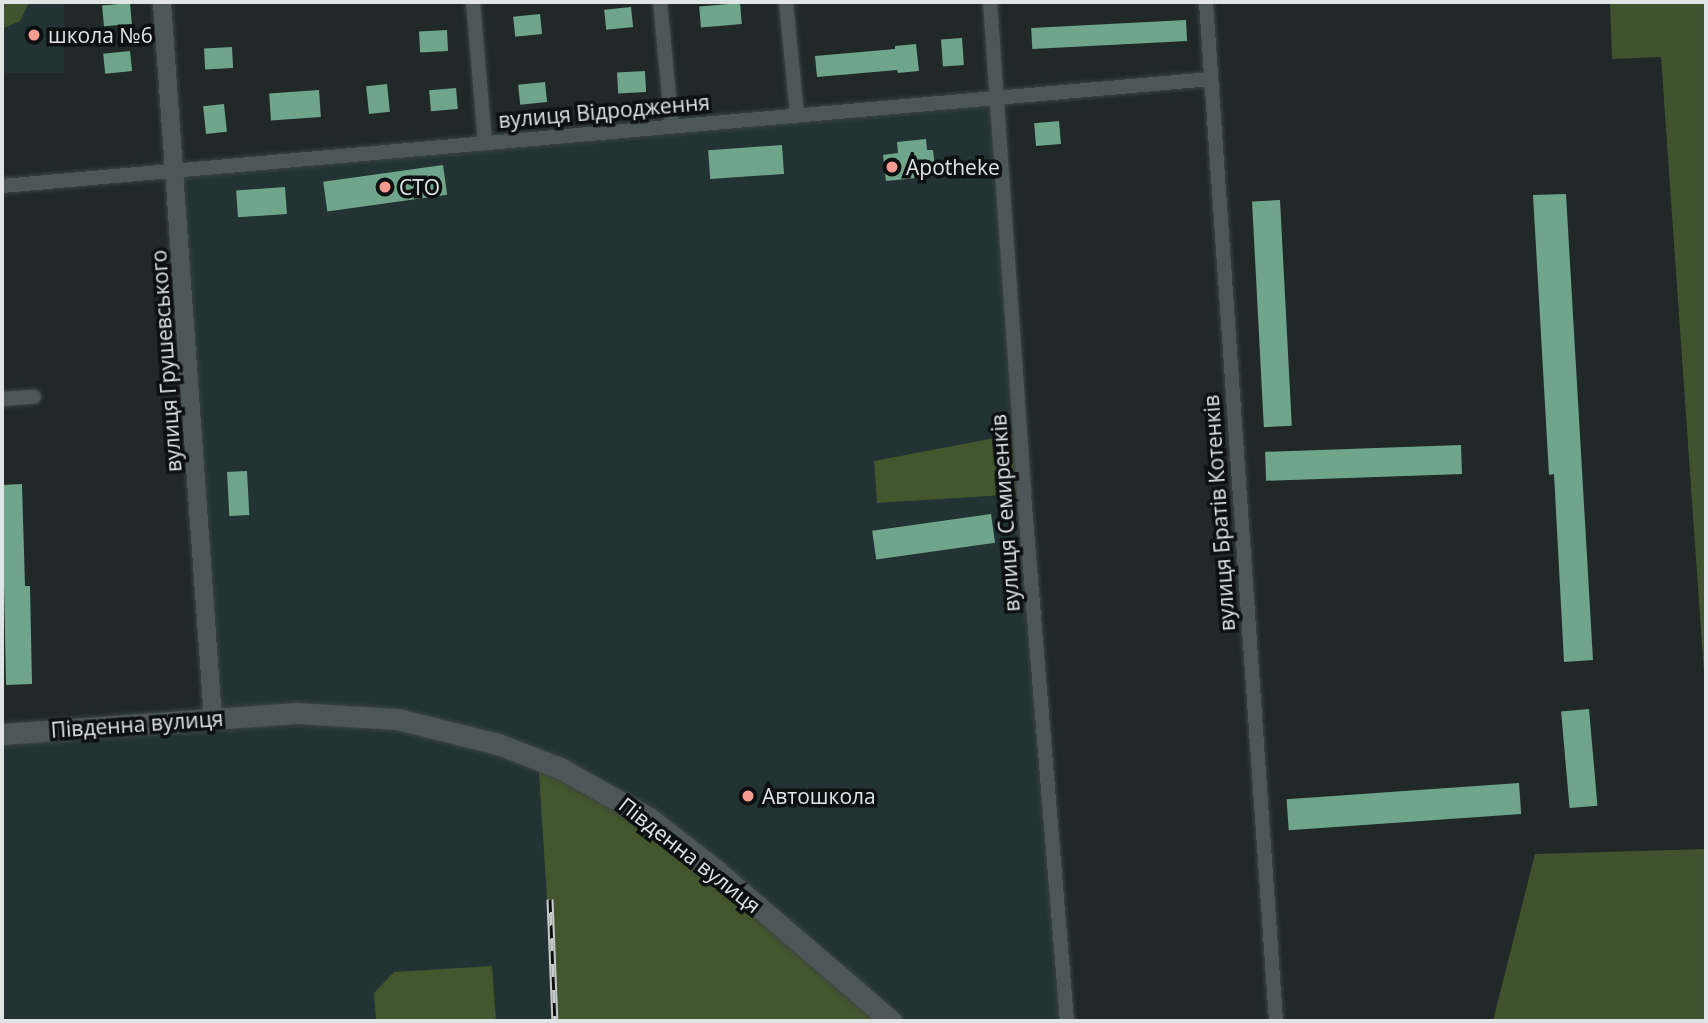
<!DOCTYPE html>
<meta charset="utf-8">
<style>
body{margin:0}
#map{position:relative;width:1708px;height:1023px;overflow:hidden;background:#202828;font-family:"Open Sans",sans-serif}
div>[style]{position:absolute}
.built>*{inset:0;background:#233333;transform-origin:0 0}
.green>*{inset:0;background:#41522e}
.forest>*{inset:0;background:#43562d}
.building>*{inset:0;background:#6fa58b;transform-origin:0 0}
.roads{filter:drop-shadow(0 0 2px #3c4444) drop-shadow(0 0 2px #3c4444)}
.minor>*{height:14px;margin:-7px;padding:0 7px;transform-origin:7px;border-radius:7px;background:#4e5757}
.tertiary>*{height:18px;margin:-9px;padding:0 9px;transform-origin:9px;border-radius:9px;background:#4e5757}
.secondary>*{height:21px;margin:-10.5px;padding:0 10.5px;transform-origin:10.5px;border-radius:10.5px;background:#4e5757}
.rail>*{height:7px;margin-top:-3.5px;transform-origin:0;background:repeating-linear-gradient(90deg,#0c1010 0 13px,#c4c9c9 0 26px);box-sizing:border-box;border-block:2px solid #c4c9c9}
.dots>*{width:19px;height:19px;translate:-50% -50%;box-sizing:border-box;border:4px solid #0c1010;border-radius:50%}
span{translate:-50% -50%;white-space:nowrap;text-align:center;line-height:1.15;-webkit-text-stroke:7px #0c1010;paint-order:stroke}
.poi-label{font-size:21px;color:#dfe4e4}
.left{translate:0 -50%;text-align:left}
.street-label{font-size:21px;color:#dfe4e4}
.frame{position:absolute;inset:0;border:4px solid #dfe4e4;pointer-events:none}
</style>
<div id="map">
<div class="built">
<div style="left:2px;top:2px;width:62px;height:71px"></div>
<div style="clip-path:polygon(997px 97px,1020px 433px,874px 461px,877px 503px,1024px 494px,1067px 1021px,891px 1021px,537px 760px,550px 899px,555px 1021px,2px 1021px,2px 734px,213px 718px,175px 170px)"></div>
</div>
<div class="green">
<div style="clip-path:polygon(2px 2px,29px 3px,20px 21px,2px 29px)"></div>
<div style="clip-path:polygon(1610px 2px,1706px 2px,1706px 702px,1661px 57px,1612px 59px)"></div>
<div style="clip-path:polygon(1706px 849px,1706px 1021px,1493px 1021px,1535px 854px)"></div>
</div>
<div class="forest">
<div style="clip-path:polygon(1020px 433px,1024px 494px,877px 503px,874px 461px)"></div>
<div style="clip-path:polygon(538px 759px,590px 783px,891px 1021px,555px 1021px)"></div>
<div style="clip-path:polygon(492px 966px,496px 1021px,376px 1021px,374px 993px,394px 972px)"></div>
</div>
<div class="building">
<div style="left:130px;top:3px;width:21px;height:28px;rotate:85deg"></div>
<div style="left:740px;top:3px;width:21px;height:41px;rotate:85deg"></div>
<div style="left:631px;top:7px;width:20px;height:27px;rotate:84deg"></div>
<div style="left:540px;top:14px;width:20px;height:27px;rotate:84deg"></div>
<div style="left:1186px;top:20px;width:21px;height:155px;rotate:87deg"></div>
<div style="left:447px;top:30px;width:21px;height:28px;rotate:87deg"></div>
<div style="left:962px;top:38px;width:27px;height:21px;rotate:86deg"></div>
<div style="clip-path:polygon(916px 44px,919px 71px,898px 73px,897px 70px,817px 77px,815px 56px,895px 49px,895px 46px)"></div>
<div style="left:232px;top:47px;width:21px;height:28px;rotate:87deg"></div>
<div style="left:130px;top:51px;width:20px;height:27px;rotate:84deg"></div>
<div style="left:645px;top:71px;width:21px;height:28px;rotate:87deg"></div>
<div style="left:545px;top:82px;width:20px;height:27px;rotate:84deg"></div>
<div style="left:387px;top:84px;width:28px;height:21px;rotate:84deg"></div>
<div style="left:456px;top:88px;width:21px;height:27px;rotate:85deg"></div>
<div style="left:319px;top:90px;width:27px;height:50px;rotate:86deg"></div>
<div style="left:224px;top:104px;width:28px;height:21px;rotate:84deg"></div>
<div style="left:1059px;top:121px;width:23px;height:25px;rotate:85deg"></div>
<div style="clip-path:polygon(926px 139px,927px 150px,933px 150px,936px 176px,886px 181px,883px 155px,898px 153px,897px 142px)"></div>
<div style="left:782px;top:145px;width:29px;height:74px;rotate:86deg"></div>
<div style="left:443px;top:165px;width:30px;height:121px;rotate:82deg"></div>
<div style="left:285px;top:187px;width:27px;height:49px;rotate:86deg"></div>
<div style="clip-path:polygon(1566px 194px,1593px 660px,1564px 662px,1554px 474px,1549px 475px,1533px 195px)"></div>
<div style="left:1280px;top:200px;width:226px;height:28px;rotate:87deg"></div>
<div style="left:1461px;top:445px;width:29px;height:196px;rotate:88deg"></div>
<div style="left:247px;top:471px;width:44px;height:20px;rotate:87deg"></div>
<div style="clip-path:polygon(22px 484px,25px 586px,30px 586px,32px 684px,6px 685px,2px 485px)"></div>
<div style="left:991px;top:514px;width:29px;height:120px;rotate:82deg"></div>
<div style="left:1589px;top:709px;width:97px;height:28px;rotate:85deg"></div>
<div style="left:1519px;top:783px;width:31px;height:233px;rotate:86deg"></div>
</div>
<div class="roads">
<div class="minor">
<div style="left:473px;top:2px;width:142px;rotate:85.1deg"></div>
<div style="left:660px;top:2px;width:125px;rotate:84.5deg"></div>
<div style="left:786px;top:2px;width:114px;rotate:84.4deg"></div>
<div style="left:990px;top:2px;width:493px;rotate:86deg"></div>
<div style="left:1024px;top:494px;width:529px;rotate:85.34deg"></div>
<div style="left:1206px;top:2px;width:1021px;rotate:86.07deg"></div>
<div style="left:2px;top:186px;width:1213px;rotate:-5.06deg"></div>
<div style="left:2px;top:399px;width:32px;rotate:-4deg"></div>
</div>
<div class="tertiary">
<div style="left:162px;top:2px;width:718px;rotate:85.93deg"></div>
</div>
<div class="secondary">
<div style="left:2px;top:734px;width:295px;rotate:-4.1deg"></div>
<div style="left:296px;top:713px;width:101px;rotate:3.4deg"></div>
<div style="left:397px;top:719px;width:104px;rotate:13.9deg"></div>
<div style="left:498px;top:744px;width:66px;rotate:21.2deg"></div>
<div style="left:560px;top:768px;width:102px;rotate:29.3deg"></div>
<div style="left:649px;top:818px;width:88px;rotate:38deg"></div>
<div style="left:718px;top:872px;width:228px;rotate:40.7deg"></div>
</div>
</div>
<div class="rail">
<div style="left:550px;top:899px;width:122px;rotate:87.7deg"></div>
</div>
<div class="dots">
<div style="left:34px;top:35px;background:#f59c91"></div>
<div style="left:892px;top:167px;background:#f59c91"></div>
<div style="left:385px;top:187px;background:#f59c91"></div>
<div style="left:748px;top:796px;background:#f59c91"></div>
</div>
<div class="poi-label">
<span class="left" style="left:48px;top:35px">школа №6</span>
<span class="left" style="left:906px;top:167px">Apotheke</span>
<span class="left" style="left:399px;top:187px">СТО</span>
<span class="left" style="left:762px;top:796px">Автошкола</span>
</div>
<div class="street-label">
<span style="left:604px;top:111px;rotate:-5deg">вулиця Відродження</span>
<span style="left:166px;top:361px;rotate:-94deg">вулиця Грушевського</span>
<span style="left:1005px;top:513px;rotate:-94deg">вулиця Семиренків</span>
<span style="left:1219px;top:513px;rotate:-94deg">вулиця Братів Котенків</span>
<span style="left:137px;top:724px;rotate:-4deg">Південна вулиця</span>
<span style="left:690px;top:855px;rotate:38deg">Південна вулиця</span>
</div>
<div class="frame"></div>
</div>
